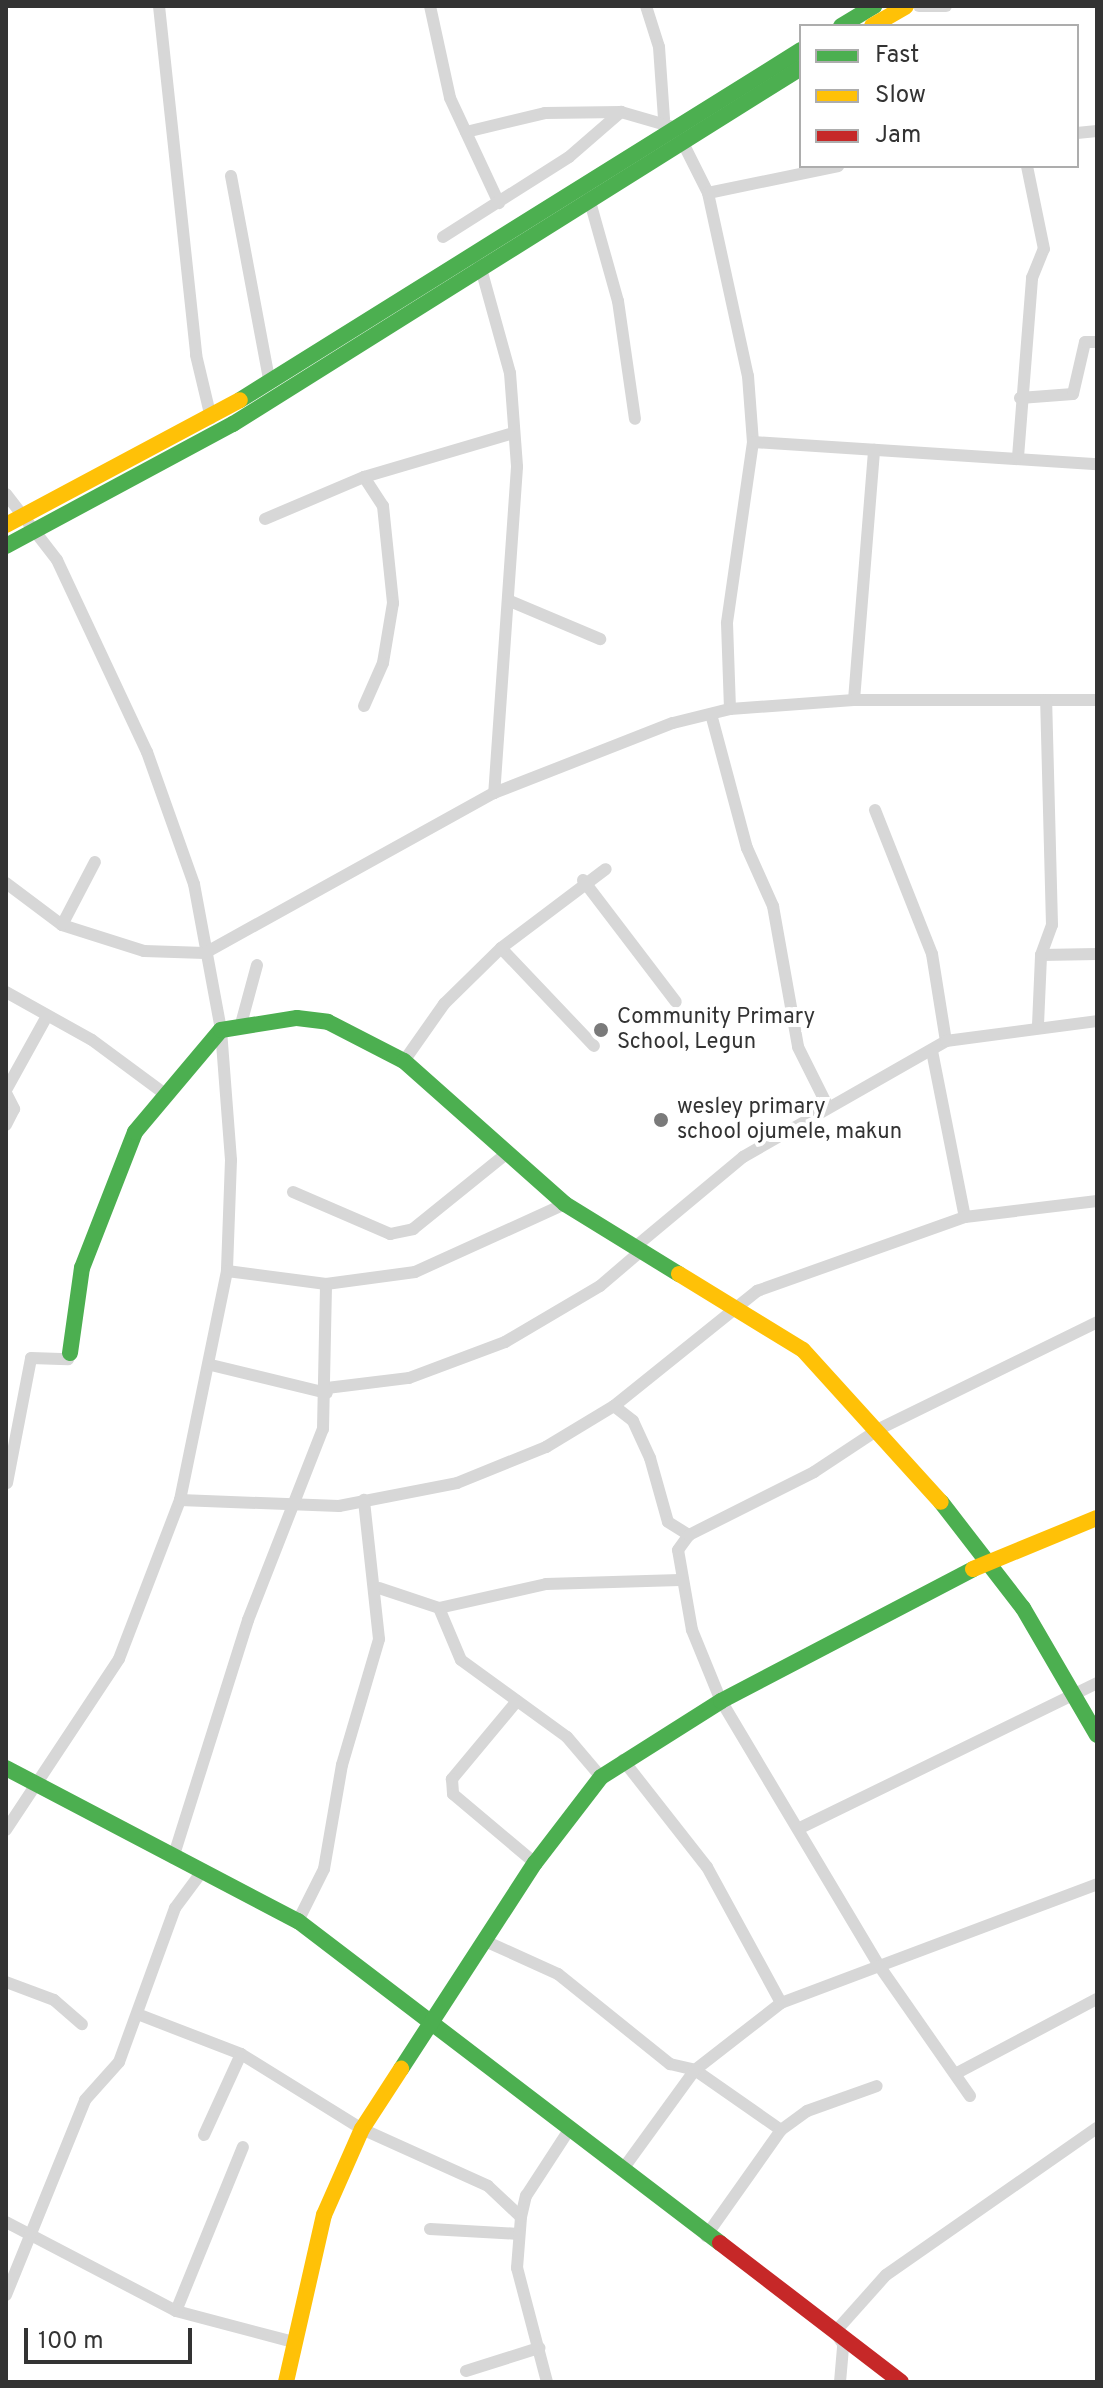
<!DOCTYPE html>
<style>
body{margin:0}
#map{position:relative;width:1103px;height:2388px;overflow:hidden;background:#fff;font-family:Overpass,sans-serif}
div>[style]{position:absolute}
.street>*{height:12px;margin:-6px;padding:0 6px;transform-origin:6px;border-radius:6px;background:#d7d7d7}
.fast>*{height:16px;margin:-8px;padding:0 8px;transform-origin:8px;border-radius:8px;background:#4caf50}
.slow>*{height:16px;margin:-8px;padding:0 8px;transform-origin:8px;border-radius:8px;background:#ffc107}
.jam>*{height:16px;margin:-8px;padding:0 8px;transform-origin:8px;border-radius:8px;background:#c62828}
.dots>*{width:22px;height:22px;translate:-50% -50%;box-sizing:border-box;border:4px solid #fff;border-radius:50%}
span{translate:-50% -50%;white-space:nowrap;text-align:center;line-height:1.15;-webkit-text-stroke:8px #fff;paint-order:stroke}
.poi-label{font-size:22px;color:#333}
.left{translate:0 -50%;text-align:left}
.frame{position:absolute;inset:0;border:8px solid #333;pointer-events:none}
.legend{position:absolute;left:799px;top:24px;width:280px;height:144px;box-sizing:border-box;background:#fff;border:2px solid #adadad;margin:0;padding:10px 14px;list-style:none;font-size:24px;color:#333}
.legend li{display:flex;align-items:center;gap:16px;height:40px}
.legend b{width:40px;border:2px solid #adadad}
.scale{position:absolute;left:24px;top:2328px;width:168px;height:36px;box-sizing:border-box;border:4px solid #333;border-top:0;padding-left:10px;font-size:24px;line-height:28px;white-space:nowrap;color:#333;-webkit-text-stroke:6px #fff;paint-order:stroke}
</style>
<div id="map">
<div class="street">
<div style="left:159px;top:6px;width:351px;rotate:83.9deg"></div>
<div style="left:196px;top:355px;width:65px;rotate:76.6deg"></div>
<div style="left:430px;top:6px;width:94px;rotate:77.7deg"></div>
<div style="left:450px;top:98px;width:116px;rotate:65deg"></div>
<div style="left:646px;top:6px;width:43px;rotate:72.4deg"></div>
<div style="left:659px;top:47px;width:72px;rotate:86deg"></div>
<div style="left:919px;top:6px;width:27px"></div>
<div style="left:466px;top:132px;width:81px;rotate:-13.5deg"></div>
<div style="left:545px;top:113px;width:76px;rotate:-0.8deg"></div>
<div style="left:621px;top:112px;width:54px;rotate:16.1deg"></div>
<div style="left:1077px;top:133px;width:20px;rotate:-6deg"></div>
<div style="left:681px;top:139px;width:60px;rotate:63.4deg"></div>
<div style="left:708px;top:193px;width:187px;rotate:77.7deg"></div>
<div style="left:748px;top:376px;width:66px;rotate:85.7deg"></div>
<div style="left:753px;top:442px;width:183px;rotate:98.2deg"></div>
<div style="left:727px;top:623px;width:86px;rotate:88deg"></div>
<div style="left:231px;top:176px;width:208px;rotate:79.4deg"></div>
<div style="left:708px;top:193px;width:133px;rotate:-11.7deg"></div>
<div style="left:589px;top:198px;width:107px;rotate:74.3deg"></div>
<div style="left:618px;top:301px;width:119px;rotate:81.8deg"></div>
<div style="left:443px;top:237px;width:149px;rotate:-32.4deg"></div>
<div style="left:569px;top:157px;width:69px;rotate:-40.9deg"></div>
<div style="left:480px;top:265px;width:112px;rotate:74.5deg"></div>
<div style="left:510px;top:373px;width:94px;rotate:85.7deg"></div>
<div style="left:517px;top:467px;width:327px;rotate:94deg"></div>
<div style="left:1020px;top:398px;width:53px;rotate:-4.3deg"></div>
<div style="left:1073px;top:394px;width:53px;rotate:-77deg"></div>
<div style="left:1085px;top:342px;width:12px"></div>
<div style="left:753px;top:442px;width:345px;rotate:3.7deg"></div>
<div style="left:1018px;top:457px;width:180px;rotate:-85.5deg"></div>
<div style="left:1032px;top:278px;width:31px;rotate:-68deg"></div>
<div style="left:1044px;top:249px;width:85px;rotate:-101.6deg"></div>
<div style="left:364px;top:477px;width:35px;rotate:57deg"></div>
<div style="left:383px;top:506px;width:98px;rotate:84.1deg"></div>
<div style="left:393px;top:603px;width:61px;rotate:99.5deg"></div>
<div style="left:383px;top:663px;width:47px;rotate:113.8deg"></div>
<div style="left:6px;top:494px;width:83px;rotate:52.3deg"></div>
<div style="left:57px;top:560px;width:212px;rotate:64.9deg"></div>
<div style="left:147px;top:752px;width:140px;rotate:70.4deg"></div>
<div style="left:194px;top:884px;width:148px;rotate:79.5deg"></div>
<div style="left:221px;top:1030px;width:130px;rotate:85.6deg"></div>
<div style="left:231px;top:1160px;width:111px;rotate:92.1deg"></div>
<div style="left:227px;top:1271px;width:234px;rotate:101.6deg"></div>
<div style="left:180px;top:1500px;width:170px;rotate:111deg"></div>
<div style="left:119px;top:1659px;width:205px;rotate:123.5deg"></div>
<div style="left:265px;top:519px;width:108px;rotate:-23deg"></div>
<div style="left:364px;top:477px;width:152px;rotate:-16.4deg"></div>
<div style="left:510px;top:601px;width:98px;rotate:22.9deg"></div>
<div style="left:854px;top:700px;width:251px;rotate:-85.4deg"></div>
<div style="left:711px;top:714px;width:139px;rotate:75deg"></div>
<div style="left:747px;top:848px;width:64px;rotate:65.9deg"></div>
<div style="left:773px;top:906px;width:143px;rotate:79.9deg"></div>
<div style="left:798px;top:1047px;width:65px;rotate:63.4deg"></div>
<div style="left:875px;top:810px;width:155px;rotate:68.4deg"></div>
<div style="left:932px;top:954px;width:88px;rotate:80.9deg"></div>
<div style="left:583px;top:880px;width:153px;rotate:52.7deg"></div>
<div style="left:6px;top:883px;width:70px;rotate:36.9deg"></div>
<div style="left:62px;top:925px;width:86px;rotate:17.6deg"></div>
<div style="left:144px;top:951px;width:61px;rotate:1.9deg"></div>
<div style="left:205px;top:953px;width:330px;rotate:-29deg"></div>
<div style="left:494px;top:793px;width:192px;rotate:-21.4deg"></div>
<div style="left:673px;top:723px;width:59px;rotate:-13.8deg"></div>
<div style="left:730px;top:709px;width:124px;rotate:-4.2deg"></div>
<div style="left:854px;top:700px;width:243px"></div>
<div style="left:62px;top:925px;width:71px;rotate:-62.4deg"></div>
<div style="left:501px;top:948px;width:135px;rotate:46.5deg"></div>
<div style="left:1041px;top:955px;width:56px;rotate:-1deg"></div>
<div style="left:6px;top:992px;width:98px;rotate:29.2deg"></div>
<div style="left:92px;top:1040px;width:91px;rotate:36.5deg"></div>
<div style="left:241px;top:1024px;width:61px;rotate:-74.8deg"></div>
<div style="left:1038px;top:1025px;width:70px;rotate:-87.5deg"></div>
<div style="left:1041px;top:955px;width:32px;rotate:-70deg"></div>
<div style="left:1052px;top:925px;width:225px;rotate:-91.5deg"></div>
<div style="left:932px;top:1051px;width:169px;rotate:78.8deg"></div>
<div style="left:404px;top:1061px;width:70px;rotate:-54.9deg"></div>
<div style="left:444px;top:1004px;width:80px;rotate:-44.5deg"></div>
<div style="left:501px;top:948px;width:131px;rotate:-37deg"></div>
<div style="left:6px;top:1090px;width:85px;rotate:-61deg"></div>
<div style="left:6px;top:1093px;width:18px;rotate:63deg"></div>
<div style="left:14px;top:1109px;width:18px;rotate:117deg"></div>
<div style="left:293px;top:1192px;width:106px;rotate:23.4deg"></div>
<div style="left:390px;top:1234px;width:24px;rotate:-12deg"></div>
<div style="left:413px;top:1229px;width:119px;rotate:-38.9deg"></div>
<div style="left:635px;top:1247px;width:141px;rotate:-39.8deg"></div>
<div style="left:743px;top:1157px;width:234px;rotate:-29.7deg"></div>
<div style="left:946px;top:1041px;width:152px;rotate:-7.5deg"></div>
<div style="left:227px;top:1271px;width:100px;rotate:7.5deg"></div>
<div style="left:326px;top:1284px;width:90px;rotate:-7.7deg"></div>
<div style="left:415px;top:1272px;width:165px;rotate:-24.4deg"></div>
<div style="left:211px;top:1365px;width:119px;rotate:13.6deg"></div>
<div style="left:327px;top:1388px;width:83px;rotate:-7deg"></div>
<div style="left:409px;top:1378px;width:103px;rotate:-20.6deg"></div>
<div style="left:505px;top:1342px;width:110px;rotate:-30.5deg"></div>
<div style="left:600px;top:1286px;width:54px;rotate:-40.5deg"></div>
<div style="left:614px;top:1406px;width:24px;rotate:38deg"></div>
<div style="left:633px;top:1421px;width:41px;rotate:65.3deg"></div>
<div style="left:650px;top:1458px;width:66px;rotate:74.3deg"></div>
<div style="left:668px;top:1522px;width:25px;rotate:32deg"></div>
<div style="left:7px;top:1483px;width:127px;rotate:-79.1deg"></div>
<div style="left:31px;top:1358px;width:37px;rotate:2deg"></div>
<div style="left:68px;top:1359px;width:6px;rotate:-72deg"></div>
<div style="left:180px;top:1500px;width:159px;rotate:2.2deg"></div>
<div style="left:339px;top:1506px;width:120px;rotate:-11deg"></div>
<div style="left:457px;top:1483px;width:96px;rotate:-22deg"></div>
<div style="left:546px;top:1447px;width:79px;rotate:-31.1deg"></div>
<div style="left:614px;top:1406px;width:184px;rotate:-38.8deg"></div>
<div style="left:757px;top:1291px;width:221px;rotate:-19.6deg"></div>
<div style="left:965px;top:1217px;width:133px;rotate:-6.9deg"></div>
<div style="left:379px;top:1588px;width:63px;rotate:18.4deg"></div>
<div style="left:439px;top:1608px;width:110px;rotate:-12.6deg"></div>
<div style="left:546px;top:1584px;width:134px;rotate:-1.7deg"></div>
<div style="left:439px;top:1608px;width:56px;rotate:67.1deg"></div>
<div style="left:461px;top:1660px;width:131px;rotate:36deg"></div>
<div style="left:567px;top:1737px;width:52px;rotate:49.6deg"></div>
<div style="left:517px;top:1701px;width:102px;rotate:129.8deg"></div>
<div style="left:452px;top:1779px;width:15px;rotate:86deg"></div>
<div style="left:453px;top:1794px;width:107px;rotate:40.1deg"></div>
<div style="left:623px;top:1760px;width:136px;rotate:51.9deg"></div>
<div style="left:707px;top:1867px;width:155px;rotate:61.4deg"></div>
<div style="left:800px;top:1828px;width:331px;rotate:-26deg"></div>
<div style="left:173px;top:1858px;width:250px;rotate:-72.5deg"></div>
<div style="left:248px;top:1620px;width:205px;rotate:-68.6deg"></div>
<div style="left:323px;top:1429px;width:145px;rotate:-88.8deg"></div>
<div style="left:298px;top:1921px;width:58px;rotate:-63.4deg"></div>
<div style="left:324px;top:1869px;width:106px;rotate:-80.2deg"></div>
<div style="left:342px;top:1765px;width:131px;rotate:-73.6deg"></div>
<div style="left:379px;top:1639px;width:140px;rotate:-96.2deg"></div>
<div style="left:485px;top:1941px;width:80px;rotate:24.3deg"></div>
<div style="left:558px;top:1974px;width:144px;rotate:38.8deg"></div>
<div style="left:670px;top:2064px;width:26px;rotate:13deg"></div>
<div style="left:695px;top:2070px;width:105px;rotate:34.9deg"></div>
<div style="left:6px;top:1982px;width:51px;rotate:20.6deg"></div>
<div style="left:54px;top:2000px;width:37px;rotate:41deg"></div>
<div style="left:140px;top:2015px;width:108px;rotate:21.1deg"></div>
<div style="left:241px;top:2054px;width:142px;rotate:31.8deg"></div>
<div style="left:362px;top:2129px;width:138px;rotate:24.3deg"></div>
<div style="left:488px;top:2186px;width:45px;rotate:43.2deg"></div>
<div style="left:957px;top:2073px;width:158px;rotate:-27.9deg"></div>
<div style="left:970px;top:2096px;width:161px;rotate:-124.9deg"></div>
<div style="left:878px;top:1964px;width:306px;rotate:-120.8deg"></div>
<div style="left:721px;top:1701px;width:77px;rotate:-112.2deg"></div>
<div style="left:692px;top:1630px;width:81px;rotate:-99.9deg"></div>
<div style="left:678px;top:1550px;width:19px;rotate:-54deg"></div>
<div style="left:689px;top:1535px;width:140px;rotate:-26.7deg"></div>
<div style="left:814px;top:1472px;width:78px;rotate:-33.5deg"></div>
<div style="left:879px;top:1429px;width:243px;rotate:-26.1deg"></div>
<div style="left:204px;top:2135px;width:89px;rotate:-65.4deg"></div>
<div style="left:623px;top:2169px;width:122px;rotate:-54deg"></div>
<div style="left:695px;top:2070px;width:109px;rotate:-37.9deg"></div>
<div style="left:781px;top:2003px;width:338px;rotate:-20.6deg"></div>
<div style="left:6px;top:2222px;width:192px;rotate:27.6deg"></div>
<div style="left:176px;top:2311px;width:121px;rotate:14.8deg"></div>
<div style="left:430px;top:2229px;width:89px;rotate:3.2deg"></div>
<div style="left:706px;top:2236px;width:130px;rotate:-54.7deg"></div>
<div style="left:781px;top:2130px;width:32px;rotate:-36deg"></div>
<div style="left:807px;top:2111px;width:74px;rotate:-19.7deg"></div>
<div style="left:6px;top:2295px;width:210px;rotate:-67.9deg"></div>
<div style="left:85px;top:2100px;width:51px;rotate:-48.2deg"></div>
<div style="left:119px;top:2062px;width:164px;rotate:-70deg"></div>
<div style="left:175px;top:1908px;width:44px;rotate:-53.4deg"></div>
<div style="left:176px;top:2311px;width:177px;rotate:-67.8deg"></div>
<div style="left:466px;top:2371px;width:77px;rotate:-17.5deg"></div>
<div style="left:547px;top:2382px;width:118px;rotate:-104.7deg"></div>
<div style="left:517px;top:2268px;width:51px;rotate:-85.5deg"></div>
<div style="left:521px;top:2217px;width:22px;rotate:-77deg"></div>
<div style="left:526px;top:2196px;width:79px;rotate:-56.9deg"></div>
<div style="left:840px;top:2382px;width:38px;rotate:-85deg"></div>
<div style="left:843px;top:2344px;width:14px;rotate:-124deg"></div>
<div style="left:835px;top:2332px;width:76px;rotate:-48.2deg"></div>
<div style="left:886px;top:2275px;width:257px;rotate:-34.9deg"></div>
</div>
<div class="fast">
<div style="left:841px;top:26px;width:39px;rotate:-31deg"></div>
<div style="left:240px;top:400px;width:661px;rotate:-31.96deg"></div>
<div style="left:6px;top:546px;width:258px;rotate:-28.3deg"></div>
<div style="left:233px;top:424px;width:670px;rotate:-32.08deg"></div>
<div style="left:70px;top:1353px;width:86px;rotate:-82deg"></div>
<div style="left:82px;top:1268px;width:146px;rotate:-68.7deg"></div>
<div style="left:135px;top:1132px;width:133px;rotate:-49.9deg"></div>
<div style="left:221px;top:1030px;width:77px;rotate:-9deg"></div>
<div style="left:297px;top:1018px;width:31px;rotate:7deg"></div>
<div style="left:328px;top:1022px;width:85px;rotate:27.2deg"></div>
<div style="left:404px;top:1061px;width:215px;rotate:41.6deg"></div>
<div style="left:565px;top:1204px;width:134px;rotate:31.6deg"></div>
<div style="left:941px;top:1502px;width:134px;rotate:52.3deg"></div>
<div style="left:1023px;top:1608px;width:147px;rotate:59.8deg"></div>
<div style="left:6px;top:1768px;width:330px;rotate:27.7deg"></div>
<div style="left:298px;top:1921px;width:531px;rotate:37.34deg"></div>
<div style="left:401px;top:2069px;width:246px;rotate:-57deg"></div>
<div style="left:535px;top:1863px;width:108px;rotate:-52.5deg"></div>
<div style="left:601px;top:1777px;width:142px;rotate:-32.3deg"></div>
<div style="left:721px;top:1701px;width:284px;rotate:-27.6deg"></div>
</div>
<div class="slow">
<div style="left:872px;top:26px;width:39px;rotate:-30deg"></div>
<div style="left:6px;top:525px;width:265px;rotate:-28.1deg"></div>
<div style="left:679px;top:1274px;width:145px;rotate:31.5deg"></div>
<div style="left:803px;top:1350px;width:205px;rotate:47.8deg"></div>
<div style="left:973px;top:1569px;width:134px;rotate:-22.4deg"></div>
<div style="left:286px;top:2382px;width:171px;rotate:-77.2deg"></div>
<div style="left:324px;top:2215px;width:94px;rotate:-66.2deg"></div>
<div style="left:362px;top:2129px;width:72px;rotate:-57deg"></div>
</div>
<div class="jam">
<div style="left:720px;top:2243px;width:228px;rotate:37.5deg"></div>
</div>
<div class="dots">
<div style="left:601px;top:1030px;background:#7a7a7a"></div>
<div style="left:661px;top:1120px;background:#7a7a7a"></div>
</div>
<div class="poi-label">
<span class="left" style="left:617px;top:1030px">Community Primary<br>School, Legun</span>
<span class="left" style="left:677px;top:1120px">wesley primary<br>school ojumele, makun</span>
</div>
<div class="frame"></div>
<ul class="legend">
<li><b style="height:10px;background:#4caf50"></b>Fast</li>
<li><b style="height:10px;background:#ffc107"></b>Slow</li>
<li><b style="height:10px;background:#c62828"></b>Jam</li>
</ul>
<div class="scale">100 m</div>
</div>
